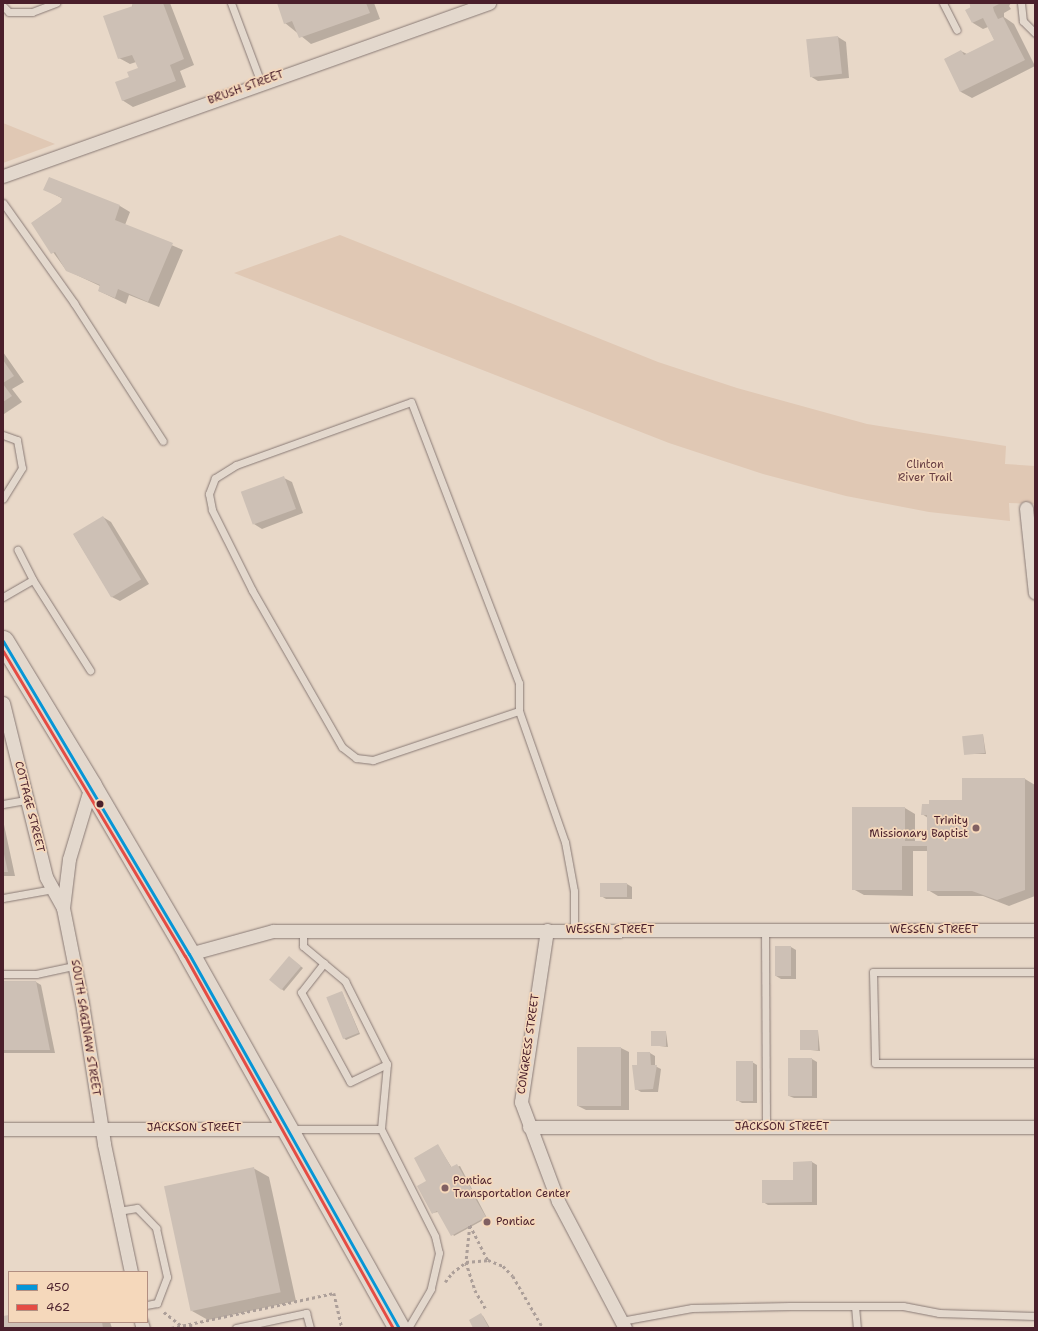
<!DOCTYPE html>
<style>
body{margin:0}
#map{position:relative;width:1038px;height:1331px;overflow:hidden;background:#e8d8c8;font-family:"Shantell Sans",sans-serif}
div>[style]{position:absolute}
.green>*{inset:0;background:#e0c8b4}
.shadow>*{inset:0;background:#0003}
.building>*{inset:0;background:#cdc0b5;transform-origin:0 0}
.path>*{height:2.5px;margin-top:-1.25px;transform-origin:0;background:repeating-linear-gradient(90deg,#ac9f99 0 3px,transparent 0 6px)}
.roads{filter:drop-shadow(0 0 1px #897a75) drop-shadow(0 0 1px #897a75)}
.service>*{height:7px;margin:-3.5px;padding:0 3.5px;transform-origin:3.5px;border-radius:3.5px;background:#e3d8cd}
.minor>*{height:13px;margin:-6.5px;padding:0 6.5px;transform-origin:6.5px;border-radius:6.5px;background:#e3d8cd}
.primary>*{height:21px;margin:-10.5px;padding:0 10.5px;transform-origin:10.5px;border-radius:10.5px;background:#e3d8cd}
.bus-1>*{height:3px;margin:-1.5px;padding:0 1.5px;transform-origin:1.5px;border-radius:1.5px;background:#0696d7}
.bus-2>*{height:3px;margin:-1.5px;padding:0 1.5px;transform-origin:1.5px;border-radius:1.5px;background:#e54c44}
.dots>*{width:11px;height:11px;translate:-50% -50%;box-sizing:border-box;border:2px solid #f5d8bb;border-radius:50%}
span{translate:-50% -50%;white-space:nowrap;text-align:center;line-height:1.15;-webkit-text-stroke:3.5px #f5d8bb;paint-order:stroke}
.street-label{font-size:11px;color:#4a1f2b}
.park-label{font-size:11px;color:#673e43}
.poi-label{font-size:11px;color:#4a1f2b}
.right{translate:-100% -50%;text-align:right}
.left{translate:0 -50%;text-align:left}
.frame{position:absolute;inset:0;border:4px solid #4a1f2b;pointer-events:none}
.legend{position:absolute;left:8px;top:1271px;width:140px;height:52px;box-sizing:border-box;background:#f5d8bb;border:1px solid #b18e81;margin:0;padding:5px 7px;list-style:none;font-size:12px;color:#4a1f2b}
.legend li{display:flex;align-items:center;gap:8px;height:20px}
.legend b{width:20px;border:1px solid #b18e81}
</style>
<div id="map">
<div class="green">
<div style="clip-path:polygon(3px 123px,55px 144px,3px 163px)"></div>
<div style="clip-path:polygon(340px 235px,658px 362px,737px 388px,867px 424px,1006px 446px,1005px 464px,1035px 466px,1035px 504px,1009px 503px,1010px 521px,929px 512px,846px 496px,763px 474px,669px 443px,234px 273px)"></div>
</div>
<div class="shadow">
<div style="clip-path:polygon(133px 3px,170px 3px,194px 65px,180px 71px,186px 87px,133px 107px,122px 100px,130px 78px,139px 69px,136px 62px,130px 64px,119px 58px)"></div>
<div style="clip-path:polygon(278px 3px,374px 3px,380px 19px,311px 44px,285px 23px)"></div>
<div style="clip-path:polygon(970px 3px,1011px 3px,1009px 6px,1011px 9px,1004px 13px,1004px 17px,1014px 24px,1035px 66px,972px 98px,961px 92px,945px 59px,961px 51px,967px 54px,995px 41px,988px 27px,983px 29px,973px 23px)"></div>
<div style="clip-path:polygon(838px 37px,846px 42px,849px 78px,818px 81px,810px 76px)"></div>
<div style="clip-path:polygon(45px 189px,120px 206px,130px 212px,125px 225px,183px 250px,159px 307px,129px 295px,126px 304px,99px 291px,100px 286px,66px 270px,32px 223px,62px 202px,63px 199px)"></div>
<div style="clip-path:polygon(3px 352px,24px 382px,12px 389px,22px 402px,4px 414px)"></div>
<div style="clip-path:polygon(284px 478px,292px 482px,303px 513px,262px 529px,254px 524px)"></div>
<div style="clip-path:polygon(103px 517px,111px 522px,149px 584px,120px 601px,112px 597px,74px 535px)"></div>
<div style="clip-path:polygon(983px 735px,986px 754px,964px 754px)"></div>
<div style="clip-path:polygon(963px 779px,1025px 779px,1035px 785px,1035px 896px,1009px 906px,983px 896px,938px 896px,928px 890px,928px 851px,913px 851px,913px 896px,864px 895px,853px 889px,905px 808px,915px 814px,915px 842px,928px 842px,928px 818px,922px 814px,963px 801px)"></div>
<div style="clip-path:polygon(3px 820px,15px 876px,3px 876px)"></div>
<div style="clip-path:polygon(627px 884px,632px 887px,632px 899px,606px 899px,601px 896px)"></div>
<div style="clip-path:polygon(791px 947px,796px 950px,796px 979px,781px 979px,776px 976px)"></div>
<div style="clip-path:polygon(291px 959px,303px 968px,284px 991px,271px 980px)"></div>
<div style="clip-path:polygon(3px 982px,36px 982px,41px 985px,55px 1053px,3px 1053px)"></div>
<div style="clip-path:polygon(342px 992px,360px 1034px,346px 1040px,344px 1038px)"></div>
<div style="clip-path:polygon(818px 1031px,820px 1051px,801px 1049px)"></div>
<div style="clip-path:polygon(666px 1032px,668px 1047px,651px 1045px)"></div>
<div style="clip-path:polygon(621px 1048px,629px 1052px,629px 1110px,586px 1110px,578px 1106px)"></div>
<div style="clip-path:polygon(638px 1053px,650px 1053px,655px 1056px,655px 1066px,661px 1069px,658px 1092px,641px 1092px,636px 1089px)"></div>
<div style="clip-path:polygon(812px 1059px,817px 1062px,817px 1098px,794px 1098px,789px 1096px)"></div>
<div style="clip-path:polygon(752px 1062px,757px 1065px,757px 1103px,742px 1103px,737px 1100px)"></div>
<div style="clip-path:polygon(438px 1146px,452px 1168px,460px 1166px,487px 1218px,454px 1236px,438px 1212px,432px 1213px,428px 1182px)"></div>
<div style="clip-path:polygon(812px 1162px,817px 1165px,817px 1205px,768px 1205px,763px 1202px,794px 1181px)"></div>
<div style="clip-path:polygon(253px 1168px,269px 1177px,296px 1301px,208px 1320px,192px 1311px)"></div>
<div style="clip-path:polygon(481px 1315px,483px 1316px,490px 1328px,474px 1328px)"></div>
<div style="clip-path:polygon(9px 1316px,9px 1322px,110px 1322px,112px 1328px,3px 1328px,3px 1317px)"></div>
</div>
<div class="building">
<div style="clip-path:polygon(132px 3px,163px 3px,184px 59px,170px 65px,176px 81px,122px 101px,115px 82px,129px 77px,127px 72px,138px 68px,132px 55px,118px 59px,103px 16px,133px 6px)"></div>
<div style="clip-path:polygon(277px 3px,366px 3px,370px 13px,299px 38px,292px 21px,284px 24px)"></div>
<div style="clip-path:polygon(969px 3px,1001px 3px,993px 7px,994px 11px,998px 19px,1003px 17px,1025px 60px,960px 92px,944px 59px,961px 50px,964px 55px,994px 40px,983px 18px,972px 23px,965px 10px,971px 7px)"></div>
<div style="left:838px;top:36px;width:38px;height:32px;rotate:84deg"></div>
<div style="clip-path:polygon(49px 177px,120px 205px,115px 220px,173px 243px,148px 302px,118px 289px,115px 298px,98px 291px,100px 285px,66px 271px,55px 252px,51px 254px,31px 223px,61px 202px,62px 198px,43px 190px)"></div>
<div style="clip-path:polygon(3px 360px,14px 376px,3px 383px)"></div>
<div style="clip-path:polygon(3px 384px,12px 396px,3px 402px)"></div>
<div style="left:284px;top:476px;width:35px;height:46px;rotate:70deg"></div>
<div style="left:103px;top:516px;width:74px;height:35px;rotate:59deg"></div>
<div style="left:983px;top:734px;width:19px;height:21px;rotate:84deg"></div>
<div style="clip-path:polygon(962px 778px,1025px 778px,1025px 890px,997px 900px,972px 891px,927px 891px,927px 846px,902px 846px,902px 890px,852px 890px,852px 807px,905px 807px,905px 841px,927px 841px,927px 815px,921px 815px,922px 804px,929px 804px,929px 800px,962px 800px)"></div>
<div style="clip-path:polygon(4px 854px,8px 872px,3px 872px)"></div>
<div style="left:600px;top:883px;width:27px;height:14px"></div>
<div style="left:775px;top:946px;width:16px;height:30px"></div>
<div style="left:289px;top:956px;width:16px;height:31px;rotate:40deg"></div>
<div style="clip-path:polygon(3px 981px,36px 981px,50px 1050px,3px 1050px)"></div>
<div style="left:342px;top:991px;width:45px;height:17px;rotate:68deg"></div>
<div style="left:818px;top:1030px;width:20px;height:18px;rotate:90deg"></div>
<div style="left:651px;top:1031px;width:15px;height:15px"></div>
<div style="left:577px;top:1047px;width:44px;height:59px"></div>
<div style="clip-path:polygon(637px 1052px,650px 1052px,651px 1065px,657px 1065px,653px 1089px,635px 1090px,632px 1065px,637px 1065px)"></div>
<div style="left:788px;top:1058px;width:24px;height:38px"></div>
<div style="left:736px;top:1061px;width:17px;height:40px"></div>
<div style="clip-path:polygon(438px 1144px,451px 1167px,457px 1164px,472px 1190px,469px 1194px,472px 1193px,486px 1217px,451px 1236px,437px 1211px,432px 1214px,417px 1186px,426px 1181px,414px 1158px)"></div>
<div style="clip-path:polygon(812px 1161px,812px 1202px,762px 1203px,762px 1180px,793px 1180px,793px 1162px)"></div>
<div style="left:254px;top:1167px;width:128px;height:92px;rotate:78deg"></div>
<div style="clip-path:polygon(481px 1313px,489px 1328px,473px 1328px,469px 1320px)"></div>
<div style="clip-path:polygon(9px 1315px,9px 1322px,102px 1322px,103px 1328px,3px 1328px,3px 1316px)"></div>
</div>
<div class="path">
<div style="left:470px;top:1225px;width:39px;rotate:63deg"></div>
<div style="left:488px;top:1260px;width:16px;rotate:22deg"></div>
<div style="left:503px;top:1266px;width:14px;rotate:45deg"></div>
<div style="left:513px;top:1276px;width:60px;rotate:60deg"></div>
<div style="left:470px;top:1226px;width:36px;rotate:96deg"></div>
<div style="left:466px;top:1262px;width:29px;rotate:72deg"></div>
<div style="left:475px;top:1290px;width:22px;rotate:60deg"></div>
<div style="left:445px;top:1282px;width:11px;rotate:-52deg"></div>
<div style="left:452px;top:1273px;width:18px;rotate:-38deg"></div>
<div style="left:466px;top:1262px;width:21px;rotate:-5deg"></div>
<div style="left:164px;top:1312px;width:23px;rotate:38deg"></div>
<div style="left:191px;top:1324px;width:4px;rotate:90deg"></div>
<div style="left:171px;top:1328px;width:167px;rotate:-12.1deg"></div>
<div style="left:334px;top:1293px;width:36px;rotate:77deg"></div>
</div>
<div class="roads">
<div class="service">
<div style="left:231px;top:3px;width:85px;rotate:69.4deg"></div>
<div style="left:943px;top:3px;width:30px;rotate:63deg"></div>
<div style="left:1021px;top:3px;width:18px;rotate:84deg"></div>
<div style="left:1023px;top:21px;width:17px;rotate:45deg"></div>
<div style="left:3px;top:6px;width:8px;rotate:45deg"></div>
<div style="left:9px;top:12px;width:23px"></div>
<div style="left:32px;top:12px;width:26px;rotate:-21deg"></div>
<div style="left:3px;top:203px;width:123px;rotate:54.6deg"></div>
<div style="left:74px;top:303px;width:164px;rotate:57.2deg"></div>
<div style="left:3px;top:435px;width:15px;rotate:20deg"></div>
<div style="left:17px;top:440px;width:28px;rotate:80deg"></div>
<div style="left:22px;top:468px;width:36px;rotate:122deg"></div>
<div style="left:33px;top:580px;width:107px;rotate:57.7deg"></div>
<div style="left:3px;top:597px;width:34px;rotate:-30deg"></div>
<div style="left:33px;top:580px;width:34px;rotate:-117deg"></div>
<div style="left:519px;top:711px;width:28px;rotate:-90deg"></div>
<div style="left:519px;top:683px;width:301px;rotate:-111deg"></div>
<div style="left:411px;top:402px;width:186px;rotate:160.2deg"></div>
<div style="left:236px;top:465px;width:25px;rotate:148deg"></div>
<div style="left:215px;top:478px;width:17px;rotate:111deg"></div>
<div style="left:209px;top:494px;width:16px;rotate:79deg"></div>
<div style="left:212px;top:510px;width:89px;rotate:63.4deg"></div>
<div style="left:252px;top:590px;width:181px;rotate:60.2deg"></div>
<div style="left:342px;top:747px;width:18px;rotate:38deg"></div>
<div style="left:356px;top:758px;width:17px;rotate:7deg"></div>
<div style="left:373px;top:760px;width:154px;rotate:-18.6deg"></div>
<div style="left:519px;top:711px;width:139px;rotate:70.7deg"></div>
<div style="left:565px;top:842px;width:50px;rotate:79.6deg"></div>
<div style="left:574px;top:891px;width:39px;rotate:90deg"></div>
<div style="left:3px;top:804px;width:23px;rotate:-10deg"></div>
<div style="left:3px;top:898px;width:51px;rotate:-10.2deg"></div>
<div style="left:765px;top:930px;width:197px;rotate:89.7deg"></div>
<div style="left:303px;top:931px;width:15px;rotate:90deg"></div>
<div style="left:303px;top:946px;width:55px;rotate:39.8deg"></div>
<div style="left:345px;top:981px;width:93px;rotate:63.2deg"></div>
<div style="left:387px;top:1064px;width:65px;rotate:95.3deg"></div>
<div style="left:381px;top:1129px;width:120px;rotate:63.2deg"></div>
<div style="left:435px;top:1236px;width:17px;rotate:77deg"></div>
<div style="left:439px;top:1253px;width:37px;rotate:103deg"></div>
<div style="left:431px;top:1289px;width:45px;rotate:120.5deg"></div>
<div style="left:324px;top:963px;width:37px;rotate:128deg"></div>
<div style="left:301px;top:992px;width:102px;rotate:61.4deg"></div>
<div style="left:350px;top:1082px;width:41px;rotate:-25.9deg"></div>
<div style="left:1035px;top:972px;width:162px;rotate:180deg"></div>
<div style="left:873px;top:972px;width:91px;rotate:88.7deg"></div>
<div style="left:875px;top:1063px;width:160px"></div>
<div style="left:3px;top:974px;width:33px"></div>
<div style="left:36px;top:974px;width:40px;rotate:-12deg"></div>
<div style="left:291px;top:1129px;width:90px"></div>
<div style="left:118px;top:1211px;width:19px;rotate:-9deg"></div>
<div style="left:137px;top:1208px;width:28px;rotate:46deg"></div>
<div style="left:156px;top:1228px;width:50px;rotate:77.3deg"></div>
<div style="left:167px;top:1277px;width:28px;rotate:111deg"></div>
<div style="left:157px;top:1303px;width:10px;rotate:169deg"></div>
<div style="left:855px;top:1306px;width:22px;rotate:85deg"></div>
<div style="left:621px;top:1321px;width:72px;rotate:-10.4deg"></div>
<div style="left:692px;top:1308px;width:98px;rotate:-1.2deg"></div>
<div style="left:790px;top:1306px;width:113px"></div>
<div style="left:903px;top:1306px;width:37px;rotate:11deg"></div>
<div style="left:939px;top:1313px;width:96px;rotate:1.8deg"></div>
<div style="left:236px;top:1328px;width:72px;rotate:-12.1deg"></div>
<div style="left:306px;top:1313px;width:16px;rotate:75deg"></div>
</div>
<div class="minor">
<div style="left:3px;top:176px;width:516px;rotate:-19.59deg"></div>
<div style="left:1026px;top:508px;width:85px;rotate:84deg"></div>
<div style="left:3px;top:703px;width:179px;rotate:76.1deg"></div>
<div style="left:46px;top:877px;width:35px;rotate:61deg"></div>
<div style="left:91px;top:786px;width:76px;rotate:106.8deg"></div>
<div style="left:69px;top:859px;width:49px;rotate:97deg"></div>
<div style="left:63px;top:908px;width:97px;rotate:78.7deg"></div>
<div style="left:82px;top:1003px;width:143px;rotate:81.1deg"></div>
<div style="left:104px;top:1144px;width:131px;rotate:78.1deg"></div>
<div style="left:547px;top:930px;width:174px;rotate:98.6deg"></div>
<div style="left:521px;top:1102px;width:106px;rotate:69.5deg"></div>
<div style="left:558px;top:1201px;width:144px;rotate:62.2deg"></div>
<div style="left:189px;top:954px;width:87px;rotate:-15.3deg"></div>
<div style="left:273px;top:931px;width:762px;rotate:-0.08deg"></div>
<div style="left:529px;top:1127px;width:506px"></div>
<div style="left:3px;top:1129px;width:284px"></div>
<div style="left:141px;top:1322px;width:6px;rotate:72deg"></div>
</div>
<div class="primary">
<div style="left:3px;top:641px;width:170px;rotate:58.7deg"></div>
<div style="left:91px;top:786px;width:194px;rotate:59.7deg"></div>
<div style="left:189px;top:954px;width:429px;rotate:60.7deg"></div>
</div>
</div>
<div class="bus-1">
<div style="left:3px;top:641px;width:364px;rotate:59.3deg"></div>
<div style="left:189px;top:954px;width:429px;rotate:60.7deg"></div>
</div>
<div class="bus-2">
<div style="left:3px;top:651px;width:355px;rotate:59.2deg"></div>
<div style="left:185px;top:956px;width:426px;rotate:60.8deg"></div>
</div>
<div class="dots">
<div style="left:100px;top:804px;background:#4a1f2b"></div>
<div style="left:976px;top:828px;background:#816062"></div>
<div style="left:445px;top:1188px;background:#816062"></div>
<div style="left:487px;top:1222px;background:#816062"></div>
</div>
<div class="street-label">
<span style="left:246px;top:88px;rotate:-20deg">BRUSH STREET</span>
<span style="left:29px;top:807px;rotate:76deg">COTTAGE STREET</span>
<span style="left:610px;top:930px">WESSEN STREET</span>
<span style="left:934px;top:930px">WESSEN STREET</span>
<span style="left:85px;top:1028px;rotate:81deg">SOUTH SAGINAW STREET</span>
<span style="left:529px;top:1044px;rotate:-82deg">CONGRESS STREET</span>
<span style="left:782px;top:1127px">JACKSON STREET</span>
<span style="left:194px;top:1128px">JACKSON STREET</span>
</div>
<div class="park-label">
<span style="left:925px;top:472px">Clinton<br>River Trail</span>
</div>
<div class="poi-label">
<span class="right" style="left:968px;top:828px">Trinity<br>Missionary Baptist</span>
<span class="left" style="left:453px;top:1188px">Pontiac<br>Transportation Center</span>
<span class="left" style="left:496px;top:1222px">Pontiac</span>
</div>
<div class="frame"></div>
<ul class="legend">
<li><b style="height:5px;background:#0696d7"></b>450</li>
<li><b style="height:5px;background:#e54c44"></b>462</li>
</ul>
</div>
